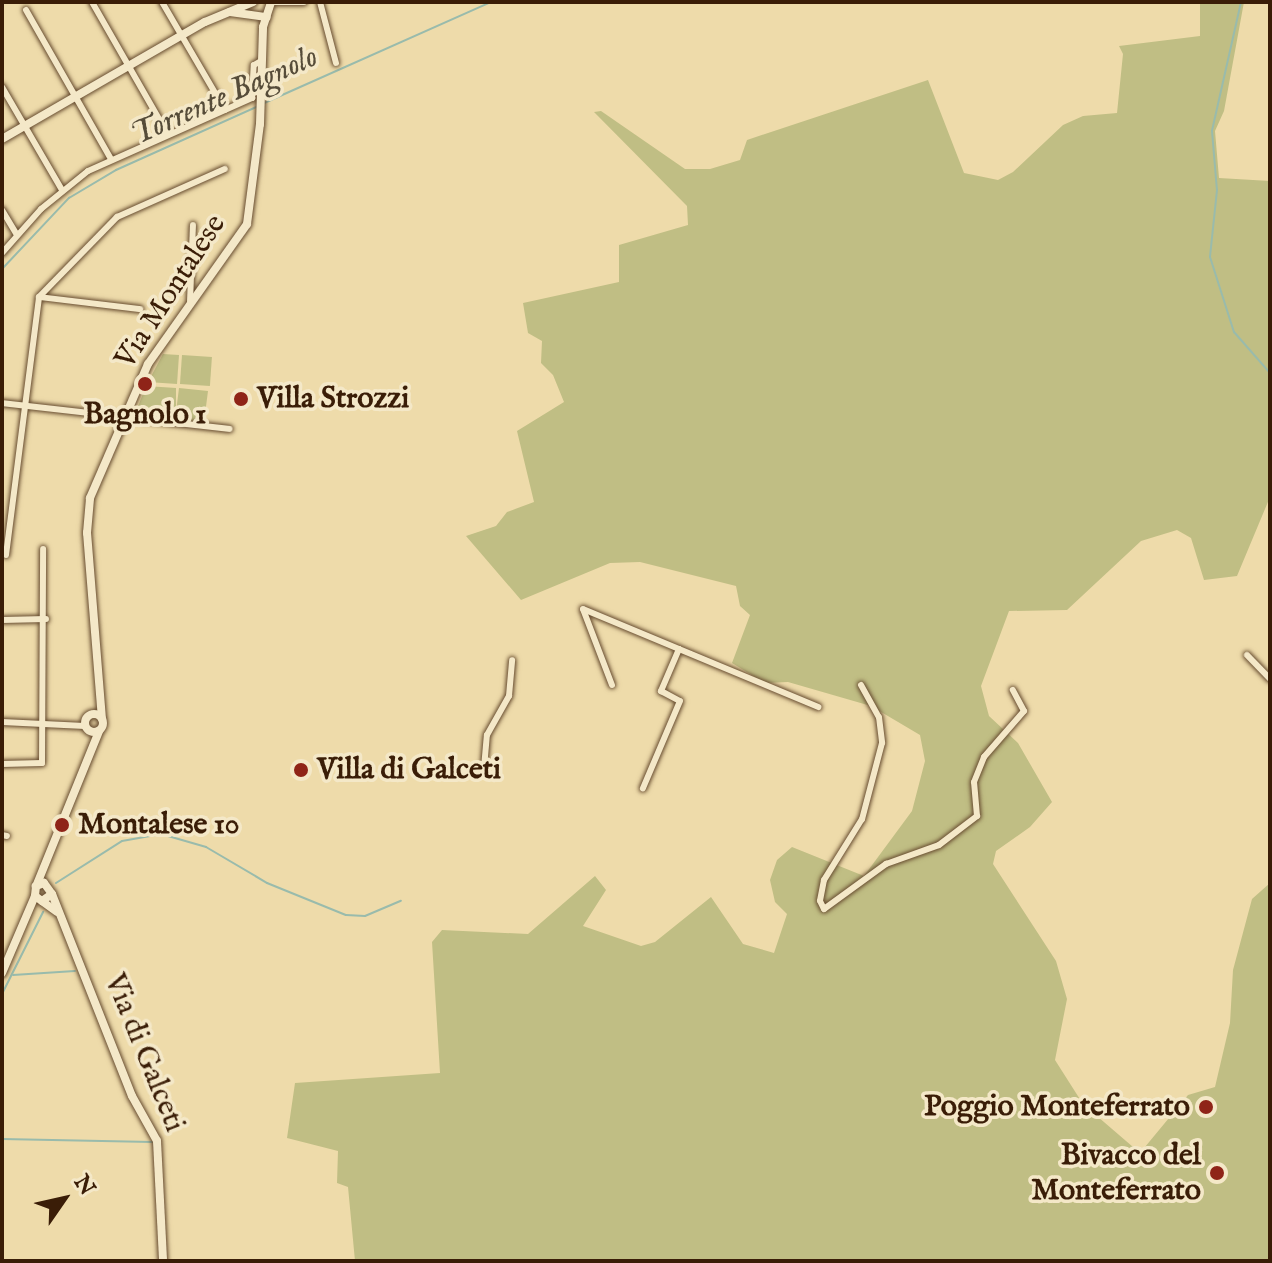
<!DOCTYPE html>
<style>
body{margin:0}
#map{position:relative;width:1272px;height:1263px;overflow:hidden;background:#eedbaa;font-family:"IM FELL English",serif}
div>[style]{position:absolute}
.green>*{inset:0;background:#c0be84;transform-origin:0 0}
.stream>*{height:2px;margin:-1px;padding:0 1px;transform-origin:1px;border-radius:1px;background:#99bbac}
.roads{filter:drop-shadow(0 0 2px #674c30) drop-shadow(0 0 2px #674c30)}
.street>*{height:6px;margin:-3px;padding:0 3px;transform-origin:3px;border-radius:3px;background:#f4e8c8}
.secondary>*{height:8px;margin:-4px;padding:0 4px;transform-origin:4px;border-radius:4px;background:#f4e8c8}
.secondary>.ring{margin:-4px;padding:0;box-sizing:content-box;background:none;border:8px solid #f4e8c8;border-radius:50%}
.dots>*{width:22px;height:22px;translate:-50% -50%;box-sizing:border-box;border:4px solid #f4e8c8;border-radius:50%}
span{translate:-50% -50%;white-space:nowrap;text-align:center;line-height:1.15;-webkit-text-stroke:7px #f4e8c8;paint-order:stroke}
.street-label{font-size:30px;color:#3a1d07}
.poi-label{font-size:30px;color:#3a1d07;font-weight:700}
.left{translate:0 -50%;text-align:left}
.right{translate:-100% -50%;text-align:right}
.water-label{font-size:32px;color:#564c39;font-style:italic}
.frame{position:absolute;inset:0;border:4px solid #3a1d07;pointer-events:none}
.north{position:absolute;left:24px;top:1159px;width:80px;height:80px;-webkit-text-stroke:6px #f4e8c8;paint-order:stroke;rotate:56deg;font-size:22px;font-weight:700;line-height:32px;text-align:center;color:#3a1d07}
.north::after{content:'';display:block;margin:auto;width:28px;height:36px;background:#3a1d07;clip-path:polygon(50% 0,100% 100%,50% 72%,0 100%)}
</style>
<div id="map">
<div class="green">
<div style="clip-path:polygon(1200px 2px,1244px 2px,1224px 111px,1215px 131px,1219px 178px,1270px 181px,1270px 497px,1237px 576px,1204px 580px,1191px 538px,1177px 530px,1141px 541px,1067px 610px,1009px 611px,981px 686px,989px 716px,1018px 743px,1052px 802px,1030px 827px,996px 851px,993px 864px,1056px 961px,1067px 999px,1055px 1060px,1083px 1104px,1140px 1153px,1188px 1095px,1215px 1087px,1230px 1023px,1233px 970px,1252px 899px,1270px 883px,1270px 1261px,355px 1261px,348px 1187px,337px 1183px,338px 1151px,287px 1138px,295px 1083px,440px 1073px,432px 942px,442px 930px,528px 934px,595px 876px,606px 890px,583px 926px,641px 946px,655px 942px,711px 897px,743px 944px,774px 953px,787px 914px,775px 902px,770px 880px,777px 860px,792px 847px,864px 876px,912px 811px,925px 761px,920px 735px,871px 706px,788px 682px,765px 683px,732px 663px,750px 615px,740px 606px,736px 586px,640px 562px,610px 563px,521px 600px,466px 536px,496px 526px,507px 512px,534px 502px,517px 431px,564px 402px,553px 375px,541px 363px,542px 341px,528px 333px,523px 303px,619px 282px,619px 245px,688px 225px,687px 206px,594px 112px,601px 111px,685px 169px,710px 169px,740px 160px,747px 140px,928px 80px,964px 173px,998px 180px,1013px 172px,1063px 125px,1083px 116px,1117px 113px,1123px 54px,1119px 46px,1200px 36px)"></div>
<div style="clip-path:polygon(163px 354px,179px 355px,177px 384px,148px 382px)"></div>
<div style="left:182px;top:355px;width:30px;height:29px;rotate:4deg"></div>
<div style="clip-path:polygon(146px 386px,176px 388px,176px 412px,179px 388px,208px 391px,204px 422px,135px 414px)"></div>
</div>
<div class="stream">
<div style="left:1241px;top:2px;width:132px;rotate:102.7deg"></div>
<div style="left:1212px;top:131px;width:59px;rotate:85.2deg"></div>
<div style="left:1217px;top:190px;width:67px;rotate:96deg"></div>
<div style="left:1210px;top:257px;width:79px;rotate:72.3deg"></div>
<div style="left:1234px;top:332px;width:55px;rotate:48.7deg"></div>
<div style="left:262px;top:104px;width:251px;rotate:-24deg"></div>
<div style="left:2px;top:269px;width:98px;rotate:-46.7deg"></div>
<div style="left:69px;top:198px;width:55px;rotate:-30.8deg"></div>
<div style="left:116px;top:170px;width:154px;rotate:-24.2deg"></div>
<div style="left:56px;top:883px;width:78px;rotate:-32.5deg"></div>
<div style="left:122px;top:841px;width:40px;rotate:-10deg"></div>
<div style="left:161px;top:834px;width:47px;rotate:16.1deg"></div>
<div style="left:206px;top:847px;width:71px;rotate:30.5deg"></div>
<div style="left:267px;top:883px;width:85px;rotate:22.1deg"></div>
<div style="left:346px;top:915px;width:19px;rotate:3deg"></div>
<div style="left:365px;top:916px;width:39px;rotate:-23deg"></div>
<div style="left:13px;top:975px;width:62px;rotate:-3.7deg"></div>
<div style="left:2px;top:994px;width:92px;rotate:-63.4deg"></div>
<div style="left:2px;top:1139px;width:150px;rotate:1.1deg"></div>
</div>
<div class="roads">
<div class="street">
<div style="left:92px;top:2px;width:151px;rotate:60.2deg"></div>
<div style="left:162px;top:2px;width:125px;rotate:59.7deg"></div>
<div style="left:272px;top:2px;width:32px"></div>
<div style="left:320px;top:2px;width:63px;rotate:75.3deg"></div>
<div style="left:26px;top:10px;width:172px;rotate:60.3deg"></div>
<div style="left:2px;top:87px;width:119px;rotate:59.8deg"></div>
<div style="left:2px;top:210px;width:29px;rotate:59deg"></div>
<div style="left:2px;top:253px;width:59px;rotate:-48.4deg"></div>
<div style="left:41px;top:209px;width:60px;rotate:-39deg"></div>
<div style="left:88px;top:171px;width:180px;rotate:-24deg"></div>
<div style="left:252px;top:98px;width:33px;rotate:-87deg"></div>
<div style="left:254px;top:65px;width:8px;rotate:-30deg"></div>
<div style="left:39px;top:297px;width:102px;rotate:6.8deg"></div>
<div style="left:190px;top:302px;width:77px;rotate:-87.8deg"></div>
<div style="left:2px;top:403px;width:229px;rotate:6.5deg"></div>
<div style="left:6px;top:555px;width:260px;rotate:-82.7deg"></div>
<div style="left:39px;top:297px;width:112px;rotate:-45.7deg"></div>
<div style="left:117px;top:217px;width:118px;rotate:-24deg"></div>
<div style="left:2px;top:620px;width:44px;rotate:-1.3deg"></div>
<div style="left:679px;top:649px;width:151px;rotate:22.6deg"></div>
<div style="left:1247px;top:655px;width:33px;rotate:46deg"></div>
<div style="left:612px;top:685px;width:81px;rotate:-110.9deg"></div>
<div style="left:583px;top:609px;width:104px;rotate:22.6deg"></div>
<div style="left:679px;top:649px;width:46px;rotate:113.2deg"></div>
<div style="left:661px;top:691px;width:21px;rotate:28deg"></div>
<div style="left:680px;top:701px;width:95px;rotate:113deg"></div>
<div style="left:861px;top:685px;width:37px;rotate:61deg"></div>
<div style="left:879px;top:717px;width:26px;rotate:83deg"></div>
<div style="left:882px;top:743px;width:79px;rotate:104.7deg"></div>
<div style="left:862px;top:819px;width:72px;rotate:121.9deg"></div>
<div style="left:824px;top:880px;width:21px;rotate:101deg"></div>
<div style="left:820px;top:901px;width:9px;rotate:63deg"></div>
<div style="left:824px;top:909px;width:77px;rotate:-36deg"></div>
<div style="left:886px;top:864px;width:56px;rotate:-19.7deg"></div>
<div style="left:939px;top:845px;width:48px;rotate:-37.3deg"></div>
<div style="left:977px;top:816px;width:34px;rotate:-95deg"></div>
<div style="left:974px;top:782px;width:27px;rotate:-68deg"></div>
<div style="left:984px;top:757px;width:61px;rotate:-49deg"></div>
<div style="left:1024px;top:711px;width:24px;rotate:-118deg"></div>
<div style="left:2px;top:722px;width:83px;rotate:2.8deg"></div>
<div style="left:2px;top:764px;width:40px;rotate:-1.4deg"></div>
<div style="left:42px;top:763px;width:214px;rotate:-89.7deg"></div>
<div style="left:484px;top:768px;width:33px;rotate:-85deg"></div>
<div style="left:487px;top:735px;width:45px;rotate:-60.6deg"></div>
<div style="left:509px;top:696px;width:36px;rotate:-85deg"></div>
<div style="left:2px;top:835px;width:5px;rotate:11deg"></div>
</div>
<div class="secondary">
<div style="left:230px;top:12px;width:37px;rotate:8deg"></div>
<div style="left:2px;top:139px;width:234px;rotate:-30deg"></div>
<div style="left:205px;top:22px;width:52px;rotate:-22.6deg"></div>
<div class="ring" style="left:85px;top:714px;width:10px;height:10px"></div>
<div style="left:102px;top:719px;width:187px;rotate:-94.6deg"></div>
<div style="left:87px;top:533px;width:35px;rotate:-85deg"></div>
<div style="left:90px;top:498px;width:146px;rotate:-66.6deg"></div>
<div style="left:148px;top:364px;width:171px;rotate:-54.7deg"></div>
<div style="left:247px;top:224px;width:101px;rotate:-82.6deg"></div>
<div style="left:260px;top:124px;width:97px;rotate:-88.2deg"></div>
<div style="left:263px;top:27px;width:26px;rotate:-72deg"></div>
<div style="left:37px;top:884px;width:165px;rotate:-67.9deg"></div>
<div style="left:52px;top:894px;width:217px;rotate:68.4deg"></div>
<div style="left:132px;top:1096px;width:51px;rotate:60.9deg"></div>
<div style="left:157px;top:1141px;width:120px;rotate:87.1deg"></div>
<div style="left:42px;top:901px;width:12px;rotate:-35deg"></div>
<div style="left:52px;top:894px;width:14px;rotate:-126deg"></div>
<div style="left:44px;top:883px;width:9px;rotate:159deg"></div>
<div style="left:36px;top:886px;width:10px;rotate:96deg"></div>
<div style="left:35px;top:896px;width:27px;rotate:36deg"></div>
<div style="left:2px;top:973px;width:84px;rotate:-66.8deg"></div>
</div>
</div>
<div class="dots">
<div style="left:145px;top:384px;background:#8f2418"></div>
<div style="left:241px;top:399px;background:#8f2418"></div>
<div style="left:301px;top:770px;background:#8f2418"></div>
<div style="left:62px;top:825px;background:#8f2418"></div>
<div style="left:1206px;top:1107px;background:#8f2418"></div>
<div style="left:1217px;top:1173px;background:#8f2418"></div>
</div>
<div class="street-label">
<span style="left:171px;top:292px;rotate:-57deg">Via Montalese</span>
<span style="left:144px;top:1053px;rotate:68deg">Via di Galceti</span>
</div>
<div class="poi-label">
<span class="left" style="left:257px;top:399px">Villa Strozzi</span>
<span style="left:145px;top:415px">Bagnolo 1</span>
<span class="left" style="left:317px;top:770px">Villa di Galceti</span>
<span class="left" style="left:78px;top:825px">Montalese 10</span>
<span class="right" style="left:1190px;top:1107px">Poggio Monteferrato</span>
<span class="right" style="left:1201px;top:1173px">Bivacco del<br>Monteferrato</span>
</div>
<div class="water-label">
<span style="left:225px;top:97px;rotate:-24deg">Torrente Bagnolo</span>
</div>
<div class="frame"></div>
<div class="north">N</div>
</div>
